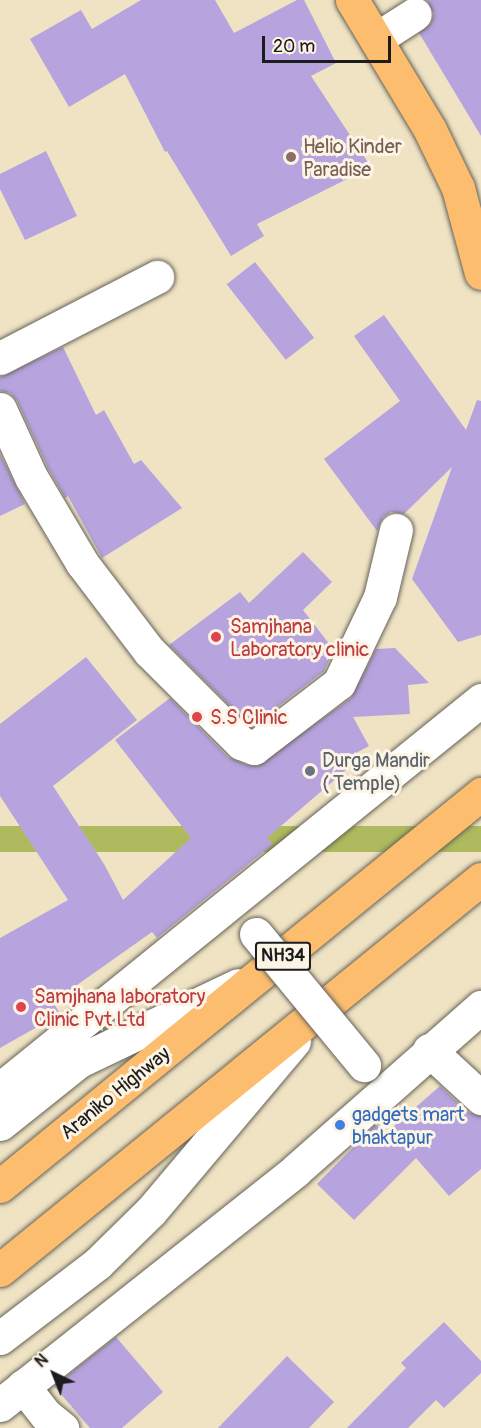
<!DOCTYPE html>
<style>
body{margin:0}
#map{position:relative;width:481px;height:1428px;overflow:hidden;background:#efe3c4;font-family:Pangolin,sans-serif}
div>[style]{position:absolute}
.green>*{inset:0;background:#aeba5d;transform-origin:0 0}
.building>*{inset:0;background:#b7a3de;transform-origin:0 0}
.roads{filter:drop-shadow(0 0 2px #666257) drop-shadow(0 0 2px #666257)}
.minor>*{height:33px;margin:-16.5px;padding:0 16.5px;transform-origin:16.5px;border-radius:16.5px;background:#fff}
.major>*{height:33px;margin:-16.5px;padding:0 16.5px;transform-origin:16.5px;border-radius:16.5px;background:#fcbd6f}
.highway>*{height:33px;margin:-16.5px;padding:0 16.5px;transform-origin:16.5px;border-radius:16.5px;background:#fcbd6f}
.bridges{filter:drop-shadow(0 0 2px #666257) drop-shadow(0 0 2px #666257)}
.minor-bridge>*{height:33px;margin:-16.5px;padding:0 16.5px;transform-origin:16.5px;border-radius:16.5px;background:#fff}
.dots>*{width:16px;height:16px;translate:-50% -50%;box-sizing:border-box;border:3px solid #fcf5e5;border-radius:50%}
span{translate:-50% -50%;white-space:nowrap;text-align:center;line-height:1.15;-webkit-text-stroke:6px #fcf5e5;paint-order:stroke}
.shield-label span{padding:2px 4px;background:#fcf5e5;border:2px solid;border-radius:4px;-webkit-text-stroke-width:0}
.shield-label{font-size:18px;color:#1c1c1c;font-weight:700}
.education-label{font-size:20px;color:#785e54}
.left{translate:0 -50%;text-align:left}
.health-label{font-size:20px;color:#be3a42}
.worship-label{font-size:20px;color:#5b616d}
.street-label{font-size:20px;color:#1c1c1c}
.shop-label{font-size:20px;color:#366cbe}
.north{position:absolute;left:24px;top:1344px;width:60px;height:60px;-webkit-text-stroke:4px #fcf5e5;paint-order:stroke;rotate:317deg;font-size:16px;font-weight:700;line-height:24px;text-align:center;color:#1c1c1c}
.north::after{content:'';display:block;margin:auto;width:21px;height:27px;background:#1c1c1c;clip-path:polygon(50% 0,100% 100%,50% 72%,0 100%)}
.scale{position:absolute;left:262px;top:36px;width:129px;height:27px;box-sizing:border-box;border:3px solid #1c1c1c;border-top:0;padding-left:8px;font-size:18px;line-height:21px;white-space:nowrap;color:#1c1c1c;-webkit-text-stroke:4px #fcf5e5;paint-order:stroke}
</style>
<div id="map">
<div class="green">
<div style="left:481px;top:826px;width:26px;height:622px;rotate:90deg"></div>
</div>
<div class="building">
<div style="clip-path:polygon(141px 0,215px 0,234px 33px,297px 0,304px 0,336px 63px,311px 76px,371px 167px,257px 224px,264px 236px,231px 256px,167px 151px,165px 152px,125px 74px,69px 107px,30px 39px,81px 10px,92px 29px)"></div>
<div style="clip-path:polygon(427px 0,481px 0,481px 136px,419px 33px,431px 23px,434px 14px)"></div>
<div style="clip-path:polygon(46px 151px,77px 216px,25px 240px,0 189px,0 174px)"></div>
<div style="left:255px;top:262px;width:96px;height:36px;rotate:52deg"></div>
<div style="clip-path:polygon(384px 315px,466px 430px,477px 400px,481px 401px,481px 635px,458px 642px,412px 579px,452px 467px,404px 514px,391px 512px,383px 517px,377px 531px,324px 459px,400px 401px,354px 336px)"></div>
<div style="clip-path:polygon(63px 347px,96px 415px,104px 410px,134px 464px,141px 460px,182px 508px,102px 558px,68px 496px,65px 498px,48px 468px,17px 401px,10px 393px,0 391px,0 377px)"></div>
<div style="clip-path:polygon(0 454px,25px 504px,0 516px)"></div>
<div style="clip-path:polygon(303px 552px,332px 582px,303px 610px,334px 650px,324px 671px,251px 727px,169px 645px,240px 592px,249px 603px)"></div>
<div style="clip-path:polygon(395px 648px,429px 683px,408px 685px,410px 714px,353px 717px,369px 746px,339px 762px,346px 770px,267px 838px,273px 844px,157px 938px,152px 932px,53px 1002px,60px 1014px,0 1048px,0 938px,68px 900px,0 796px,0 724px,86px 657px,137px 720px,53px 786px,104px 864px,123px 900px,191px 838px,115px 740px,170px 698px,228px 757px,247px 765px,257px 766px,351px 698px,376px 649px)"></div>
<div style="clip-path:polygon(440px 1086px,468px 1112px,481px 1116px,481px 1169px,449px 1196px,416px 1158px,354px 1220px,317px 1184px,376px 1124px,385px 1134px)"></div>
<div style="clip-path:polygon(444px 1322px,481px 1361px,481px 1373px,444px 1408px,436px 1400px,408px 1428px,347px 1428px,406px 1368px,401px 1363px)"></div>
<div style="clip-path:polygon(116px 1337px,163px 1392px,122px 1428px,90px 1428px,54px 1386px)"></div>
<div style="clip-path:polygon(287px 1356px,334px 1402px,309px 1428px,218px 1428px)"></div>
</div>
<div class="roads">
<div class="minor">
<div style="left:376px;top:39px;width:46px;rotate:-32.7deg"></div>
<div style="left:0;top:358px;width:177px;rotate:-27.3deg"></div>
<div style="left:0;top:409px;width:75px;rotate:65.5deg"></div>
<div style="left:31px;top:477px;width:100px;rotate:59.3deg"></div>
<div style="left:82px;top:563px;width:111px;rotate:52.7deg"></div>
<div style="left:149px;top:651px;width:130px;rotate:45deg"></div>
<div style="left:241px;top:743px;width:14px;rotate:21deg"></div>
<div style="left:254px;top:748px;width:107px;rotate:-37.4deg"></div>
<div style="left:339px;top:683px;width:95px;rotate:-64.5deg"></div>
<div style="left:380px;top:597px;width:69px;rotate:-76.6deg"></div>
<div style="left:429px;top:1050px;width:71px;rotate:42.7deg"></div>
<div style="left:0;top:1089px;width:619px;rotate:-38.96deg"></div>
<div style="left:0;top:1124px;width:101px;rotate:-38.6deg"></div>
<div style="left:79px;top:1061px;width:176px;rotate:-25.5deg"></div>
<div style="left:0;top:1338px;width:123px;rotate:-37.4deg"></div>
<div style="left:98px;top:1263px;width:74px;rotate:-44.5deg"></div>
<div style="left:151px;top:1211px;width:222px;rotate:-49.9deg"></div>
<div style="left:23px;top:1386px;width:37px;rotate:52deg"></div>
<div style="left:46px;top:1415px;width:21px;rotate:39deg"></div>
<div style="left:0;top:1405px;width:378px;rotate:-38.4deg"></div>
<div style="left:296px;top:1170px;width:247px;rotate:-41.4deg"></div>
</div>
<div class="major">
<div style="left:352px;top:0;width:152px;rotate:59deg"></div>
<div style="left:430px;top:130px;width:64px;rotate:64.2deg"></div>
<div style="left:458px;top:188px;width:88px;rotate:74.9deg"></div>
</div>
<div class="highway">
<div style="left:0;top:1186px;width:621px;rotate:-39.18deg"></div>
<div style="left:0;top:1270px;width:620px;rotate:-39.11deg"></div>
</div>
</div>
<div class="bridges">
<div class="minor-bridge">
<div style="left:256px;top:934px;width:170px;rotate:50.5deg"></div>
</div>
</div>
<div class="dots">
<div style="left:291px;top:157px;background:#8d6e63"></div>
<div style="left:216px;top:637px;background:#e0444e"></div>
<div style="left:197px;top:717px;background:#e0444e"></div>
<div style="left:310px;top:771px;background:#6b7280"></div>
<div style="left:21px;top:1007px;background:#e0444e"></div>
<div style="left:340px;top:1125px;background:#3f7fe0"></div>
</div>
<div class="shield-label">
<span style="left:283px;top:956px">NH34</span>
</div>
<div class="education-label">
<span class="left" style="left:303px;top:158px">Helio Kinder<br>Paradise</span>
</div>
<div class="health-label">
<span class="left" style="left:230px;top:638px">Samjhana<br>Laboratory clinic</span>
<span class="left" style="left:210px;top:717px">S.S Clinic</span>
<span class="left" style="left:34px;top:1008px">Samjhana laboratory<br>Clinic Pvt Ltd</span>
</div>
<div class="worship-label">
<span class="left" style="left:322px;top:772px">Durga Mandir<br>( Temple)</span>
</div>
<div class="street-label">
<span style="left:115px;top:1093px;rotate:-39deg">Araniko Highway</span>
</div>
<div class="shop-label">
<span class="left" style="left:352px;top:1126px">gadgets mart<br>bhaktapur</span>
</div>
<div class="north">N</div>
<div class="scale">20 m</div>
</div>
